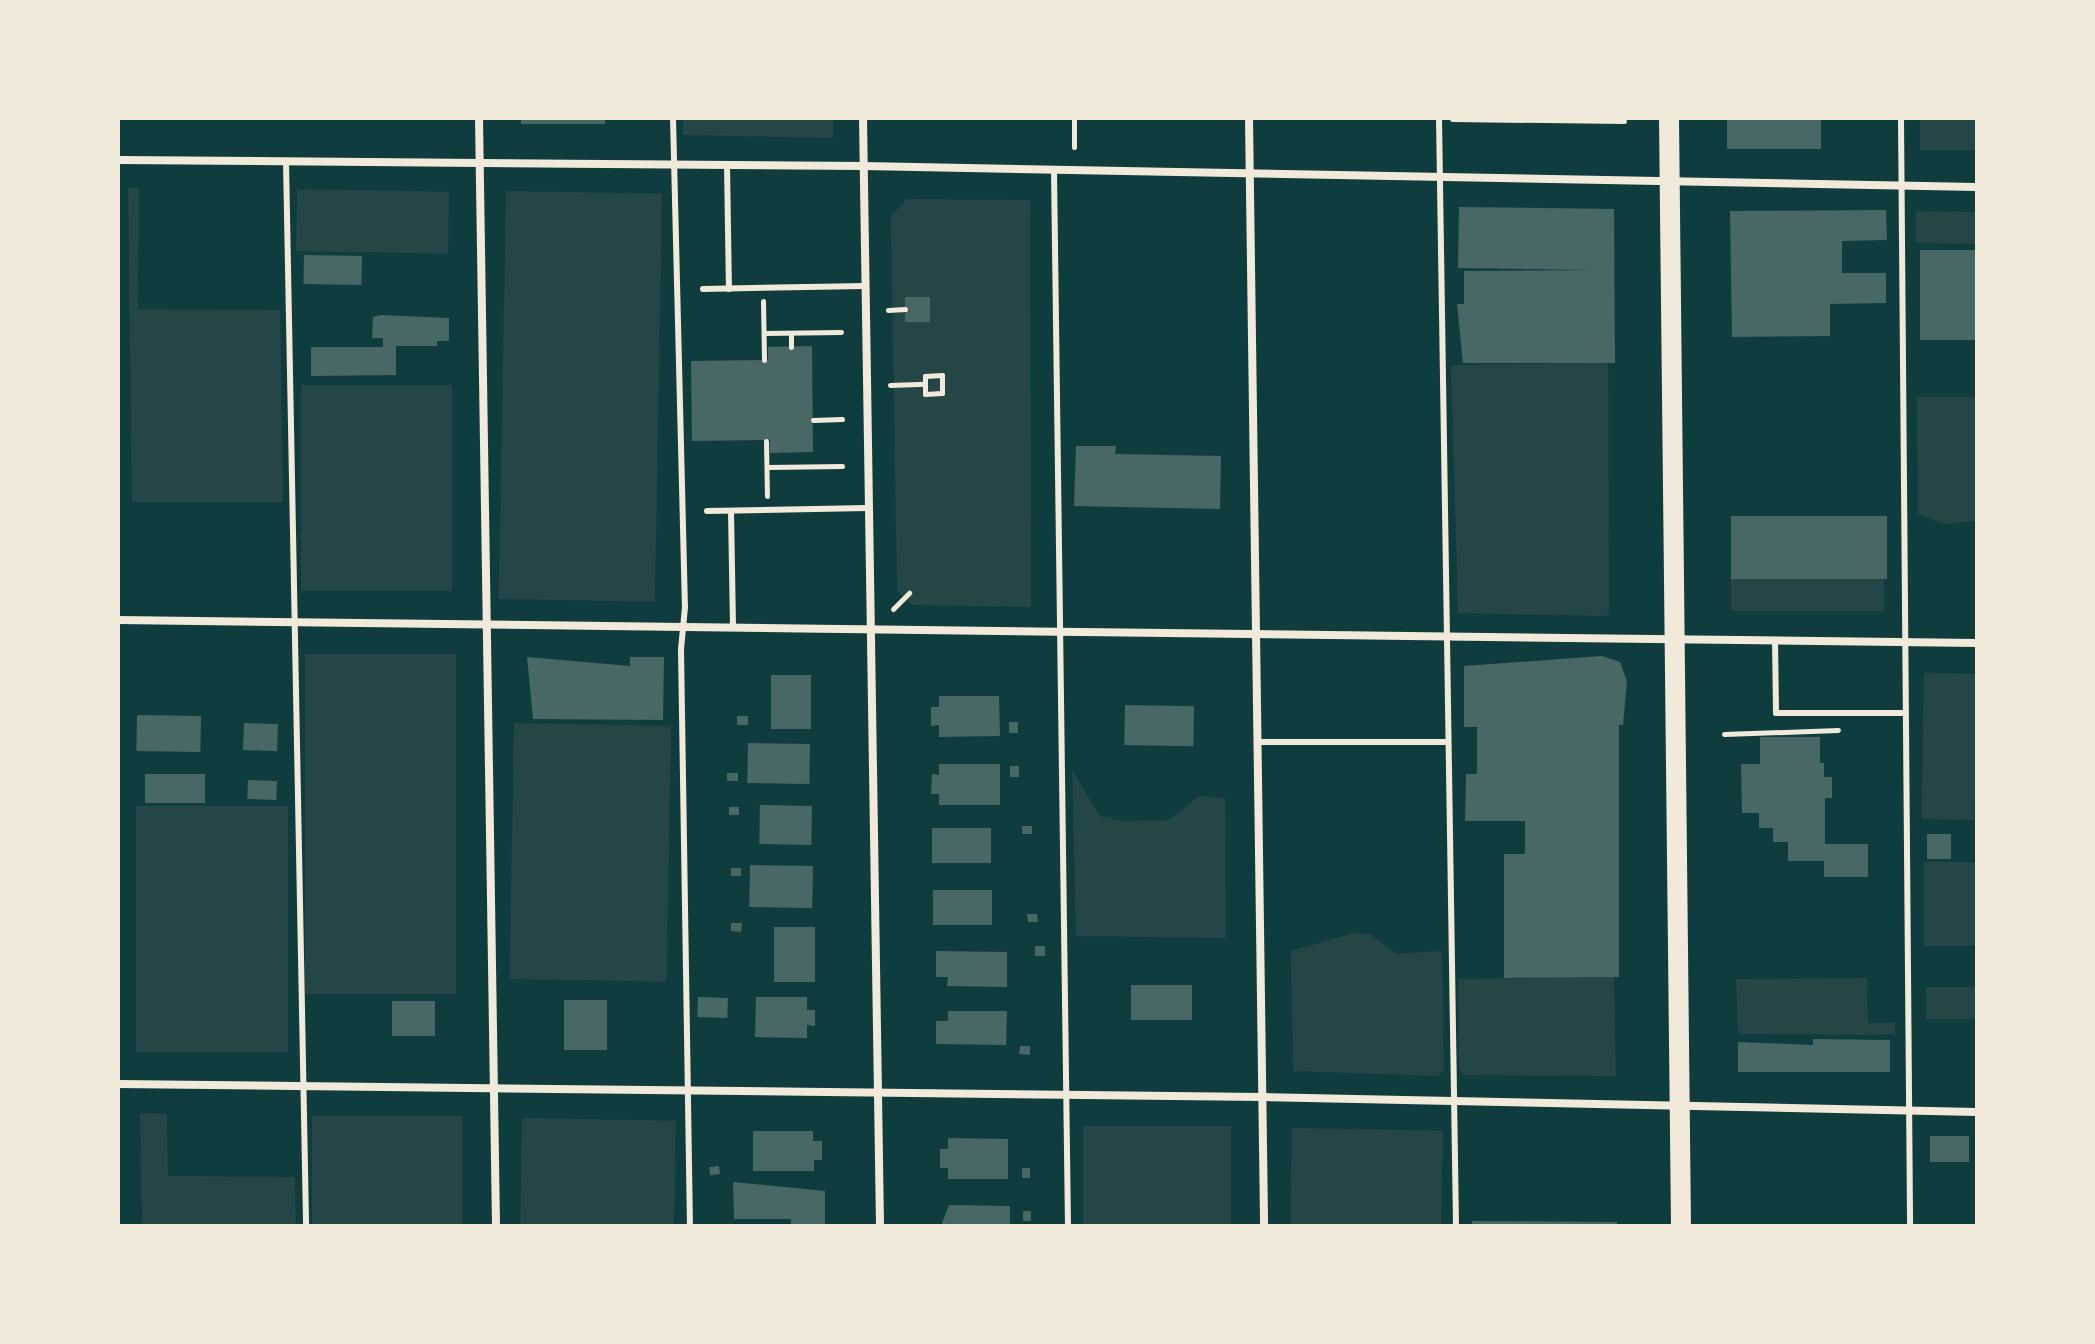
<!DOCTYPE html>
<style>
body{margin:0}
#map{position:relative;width:2095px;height:1344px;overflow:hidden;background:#0f3d3e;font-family:Manrope,sans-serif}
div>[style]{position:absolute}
.green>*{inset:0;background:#244646;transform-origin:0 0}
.building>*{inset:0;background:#486865;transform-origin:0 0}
.path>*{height:5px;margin:-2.5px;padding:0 2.5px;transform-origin:2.5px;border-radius:2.5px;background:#f1e9da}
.service>*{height:6px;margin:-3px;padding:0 3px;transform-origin:3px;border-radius:3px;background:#f1e9da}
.minor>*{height:8px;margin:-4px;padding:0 4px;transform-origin:4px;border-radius:4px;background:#f1e9da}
.primary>*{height:20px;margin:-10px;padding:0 10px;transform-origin:10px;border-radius:10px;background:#f1e9da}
span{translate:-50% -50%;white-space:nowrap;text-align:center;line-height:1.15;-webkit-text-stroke:6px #f1e9da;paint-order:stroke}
.frame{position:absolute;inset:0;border:120px solid #f1e9da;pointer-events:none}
</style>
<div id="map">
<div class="green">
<div style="clip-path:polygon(683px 118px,833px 118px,833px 138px,683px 135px)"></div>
<div style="left:1920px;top:118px;width:57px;height:32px"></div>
<div style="clip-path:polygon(128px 188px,139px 188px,138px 309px,280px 310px,283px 502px,132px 502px)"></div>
<div style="left:297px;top:189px;width:152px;height:62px;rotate:1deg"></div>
<div style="left:506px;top:191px;width:156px;height:408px;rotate:1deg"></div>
<div style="clip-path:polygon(907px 199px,1030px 200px,1031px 607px,912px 605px,897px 591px,891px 216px)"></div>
<div style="left:1916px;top:211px;width:61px;height:32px;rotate:1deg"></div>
<div style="clip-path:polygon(1608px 363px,1609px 611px,1606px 616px,1458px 613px,1451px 365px)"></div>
<div style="left:301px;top:385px;width:151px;height:206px"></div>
<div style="clip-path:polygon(1917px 397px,1977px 397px,1977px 521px,1943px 524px,1918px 514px)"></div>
<div style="left:1884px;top:579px;width:32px;height:153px;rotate:90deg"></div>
<div style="left:305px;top:654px;width:151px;height:340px"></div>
<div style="left:1924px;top:673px;width:53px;height:146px;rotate:1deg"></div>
<div style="left:514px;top:723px;width:157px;height:256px;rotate:1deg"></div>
<div style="clip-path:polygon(1072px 770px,1100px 816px,1123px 821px,1169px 820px,1199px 796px,1225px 798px,1226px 938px,1076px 936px)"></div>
<div style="left:136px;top:806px;width:152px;height:246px"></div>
<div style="left:1977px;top:862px;width:84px;height:53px;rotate:90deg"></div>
<div style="clip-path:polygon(1354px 933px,1370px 934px,1396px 954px,1442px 951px,1444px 1069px,1438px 1076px,1293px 1071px,1291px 951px)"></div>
<div style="clip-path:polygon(1614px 977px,1616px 1076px,1463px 1075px,1459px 1069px,1458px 979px)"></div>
<div style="clip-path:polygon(1867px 978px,1868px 1023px,1895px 1023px,1895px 1035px,1738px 1034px,1736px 979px)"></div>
<div style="left:1926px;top:987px;width:51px;height:32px"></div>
<div style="clip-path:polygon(140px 1113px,167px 1114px,168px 1176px,295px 1177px,296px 1226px,142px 1226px)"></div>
<div style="left:312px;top:1116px;width:150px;height:110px"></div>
<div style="left:522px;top:1118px;width:154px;height:108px;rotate:1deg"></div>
<div style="left:1083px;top:1126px;width:148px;height:100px"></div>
<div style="left:1292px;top:1128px;width:151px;height:98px;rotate:1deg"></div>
</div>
<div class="building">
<div style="left:521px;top:118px;width:84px;height:6px"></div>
<div style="left:1727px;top:118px;width:94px;height:31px"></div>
<div style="clip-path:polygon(1459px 207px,1614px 209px,1615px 363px,1463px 363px,1457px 304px,1464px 304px,1464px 271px,1595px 270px,1458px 268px)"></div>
<div style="clip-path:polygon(1886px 210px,1887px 240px,1842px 241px,1842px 273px,1886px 273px,1886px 303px,1830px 304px,1830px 336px,1732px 337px,1730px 211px)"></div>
<div style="left:1920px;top:250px;width:57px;height:90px"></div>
<div style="left:304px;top:255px;width:58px;height:29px;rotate:1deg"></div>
<div style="left:905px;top:297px;width:25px;height:25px"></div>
<div style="clip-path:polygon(381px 315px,449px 318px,449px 341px,437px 341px,437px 346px,396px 346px,396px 375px,311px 376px,311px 347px,383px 347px,383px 338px,372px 338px,373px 317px)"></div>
<div style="clip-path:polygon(812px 346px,813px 452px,770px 453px,770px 440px,692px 441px,691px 361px,768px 360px,768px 347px)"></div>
<div style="clip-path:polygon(1076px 446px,1116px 446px,1115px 454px,1221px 456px,1220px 509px,1074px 506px)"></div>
<div style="left:1887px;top:516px;width:63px;height:156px;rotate:90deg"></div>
<div style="clip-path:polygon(1602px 656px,1620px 662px,1627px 681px,1623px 725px,1619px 725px,1619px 977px,1504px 978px,1504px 854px,1525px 854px,1525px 821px,1465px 821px,1466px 774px,1477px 774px,1477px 727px,1464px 727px,1464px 666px)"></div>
<div style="clip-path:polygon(527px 657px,630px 666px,630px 657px,664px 657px,663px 720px,533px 719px)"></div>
<div style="left:771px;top:675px;width:40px;height:54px"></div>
<div style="clip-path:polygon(939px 696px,999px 696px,1000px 736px,939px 737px,939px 725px,931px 726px,931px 707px,939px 707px)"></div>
<div style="left:1125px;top:705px;width:69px;height:40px;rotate:1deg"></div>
<div style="left:137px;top:715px;width:64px;height:36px;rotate:1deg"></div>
<div style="left:737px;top:716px;width:11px;height:9px"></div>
<div style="left:1009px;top:722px;width:9px;height:11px"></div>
<div style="left:244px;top:723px;width:34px;height:27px;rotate:2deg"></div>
<div style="clip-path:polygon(1760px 737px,1820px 737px,1820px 763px,1824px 763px,1824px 777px,1832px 777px,1832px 798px,1825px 798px,1825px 844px,1868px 844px,1868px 877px,1824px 877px,1824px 861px,1788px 861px,1788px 842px,1773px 842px,1773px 828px,1759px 828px,1759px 813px,1742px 813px,1741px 764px,1760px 764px)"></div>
<div style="left:748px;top:743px;width:62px;height:40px;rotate:1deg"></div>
<div style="clip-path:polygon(939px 764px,1000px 764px,1000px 805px,939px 805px,939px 794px,931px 794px,932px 774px,939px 775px)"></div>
<div style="left:1010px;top:766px;width:9px;height:11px"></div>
<div style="left:727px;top:773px;width:11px;height:8px"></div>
<div style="left:145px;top:774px;width:60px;height:29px"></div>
<div style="left:248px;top:780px;width:29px;height:19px;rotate:2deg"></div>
<div style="left:760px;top:805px;width:52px;height:39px;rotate:1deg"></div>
<div style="left:729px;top:807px;width:10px;height:8px"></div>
<div style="left:1022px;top:826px;width:10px;height:8px"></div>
<div style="left:932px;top:828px;width:59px;height:35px"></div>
<div style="left:1927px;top:834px;width:24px;height:25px"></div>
<div style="left:750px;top:865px;width:63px;height:42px;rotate:1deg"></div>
<div style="left:731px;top:868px;width:10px;height:8px"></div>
<div style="left:933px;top:890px;width:59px;height:35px"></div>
<div style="clip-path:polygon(1027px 914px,1037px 914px,1038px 922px,1028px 922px)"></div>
<div style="clip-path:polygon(731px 923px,742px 923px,741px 932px,731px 931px)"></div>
<div style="left:774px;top:927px;width:41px;height:55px"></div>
<div style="left:1035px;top:946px;width:10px;height:10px"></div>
<div style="clip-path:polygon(936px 951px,1007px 952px,1007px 987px,947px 986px,948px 977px,936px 977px)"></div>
<div style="left:1131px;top:985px;width:61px;height:35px"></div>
<div style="left:698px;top:997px;width:30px;height:20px;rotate:2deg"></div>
<div style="clip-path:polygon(756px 997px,807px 997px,807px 1010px,815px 1010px,815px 1026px,807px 1025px,807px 1038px,755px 1037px)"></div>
<div style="left:564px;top:1000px;width:43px;height:50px"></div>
<div style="left:392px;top:1001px;width:43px;height:35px"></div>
<div style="clip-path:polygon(948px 1011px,1007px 1011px,1006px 1045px,936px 1044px,936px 1021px,948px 1021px)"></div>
<div style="clip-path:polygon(1813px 1039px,1890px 1040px,1890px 1072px,1738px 1072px,1738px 1042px,1813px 1045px)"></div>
<div style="clip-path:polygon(1020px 1046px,1030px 1046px,1030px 1055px,1019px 1054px)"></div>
<div style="clip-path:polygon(753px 1131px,813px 1131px,813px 1141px,822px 1141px,822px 1160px,814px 1160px,814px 1171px,753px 1171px)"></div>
<div style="left:1930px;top:1136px;width:39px;height:26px"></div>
<div style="clip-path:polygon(948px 1138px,1008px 1139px,1008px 1179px,948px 1179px,948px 1168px,940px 1168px,940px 1149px,948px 1149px)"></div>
<div style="left:719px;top:1166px;width:8px;height:10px;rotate:83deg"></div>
<div style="left:1022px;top:1168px;width:8px;height:10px"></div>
<div style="clip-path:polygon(733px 1182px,825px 1191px,825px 1226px,791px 1226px,791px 1219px,734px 1219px)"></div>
<div style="clip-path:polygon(949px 1205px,1010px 1206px,1010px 1226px,941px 1226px)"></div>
<div style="left:1023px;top:1211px;width:8px;height:10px"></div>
<div style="clip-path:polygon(1472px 1221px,1617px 1222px,1617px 1226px,1472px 1226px)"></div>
</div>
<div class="path">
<div style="left:1074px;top:118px;width:29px;rotate:90deg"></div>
<div style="left:1452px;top:119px;width:172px;rotate:0.7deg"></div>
<div style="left:763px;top:301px;width:59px;rotate:89deg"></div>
<div style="left:888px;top:310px;width:17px;rotate:-3deg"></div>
<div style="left:764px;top:333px;width:77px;rotate:-0.7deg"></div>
<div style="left:791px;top:333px;width:14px;rotate:90deg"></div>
<div style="left:942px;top:375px;width:18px;rotate:90deg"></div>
<div style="left:942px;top:393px;width:17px;rotate:177deg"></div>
<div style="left:925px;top:394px;width:18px;rotate:-90deg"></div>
<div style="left:925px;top:376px;width:17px;rotate:-3deg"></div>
<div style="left:890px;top:385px;width:35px;rotate:-2deg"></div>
<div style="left:813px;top:420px;width:29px;rotate:-2deg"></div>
<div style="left:766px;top:441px;width:55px;rotate:89deg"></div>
<div style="left:767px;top:467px;width:75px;rotate:-0.8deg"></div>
<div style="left:893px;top:609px;width:23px;rotate:-45deg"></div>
<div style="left:1724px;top:734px;width:114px;rotate:-2deg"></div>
</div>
<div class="service">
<div style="left:673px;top:118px;width:489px;rotate:88.6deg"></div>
<div style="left:685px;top:607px;width:42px;rotate:95.4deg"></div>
<div style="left:681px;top:649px;width:577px;rotate:89.11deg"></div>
<div style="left:1439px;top:118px;width:1108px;rotate:89.12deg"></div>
<div style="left:1901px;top:118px;width:1108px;rotate:89.53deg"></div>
<div style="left:286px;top:161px;width:1065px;rotate:88.92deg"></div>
<div style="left:727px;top:165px;width:124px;rotate:89.1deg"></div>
<div style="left:1054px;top:171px;width:1055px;rotate:89.24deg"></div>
<div style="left:703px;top:289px;width:162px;rotate:-1.1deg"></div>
<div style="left:707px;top:511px;width:161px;rotate:-1.1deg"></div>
<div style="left:731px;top:511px;width:115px;rotate:89deg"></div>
<div style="left:1775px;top:640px;width:73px;rotate:89.2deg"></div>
<div style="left:1776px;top:713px;width:127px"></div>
<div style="left:1257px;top:742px;width:189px"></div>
</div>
<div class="minor">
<div style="left:479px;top:118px;width:1108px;rotate:89.12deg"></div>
<div style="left:863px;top:118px;width:1108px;rotate:89.12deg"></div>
<div style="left:1249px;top:118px;width:1108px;rotate:89.22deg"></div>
<div style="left:118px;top:160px;width:745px;rotate:0.46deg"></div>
<div style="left:863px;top:166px;width:1114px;rotate:1.08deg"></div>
<div style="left:118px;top:620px;width:1859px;rotate:0.71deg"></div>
<div style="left:118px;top:1084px;width:1144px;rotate:0.65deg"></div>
<div style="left:1262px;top:1097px;width:715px;rotate:1.2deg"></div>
</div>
<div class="primary">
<div style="left:1669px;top:118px;width:1108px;rotate:89.38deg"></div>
</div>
<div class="frame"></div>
</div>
